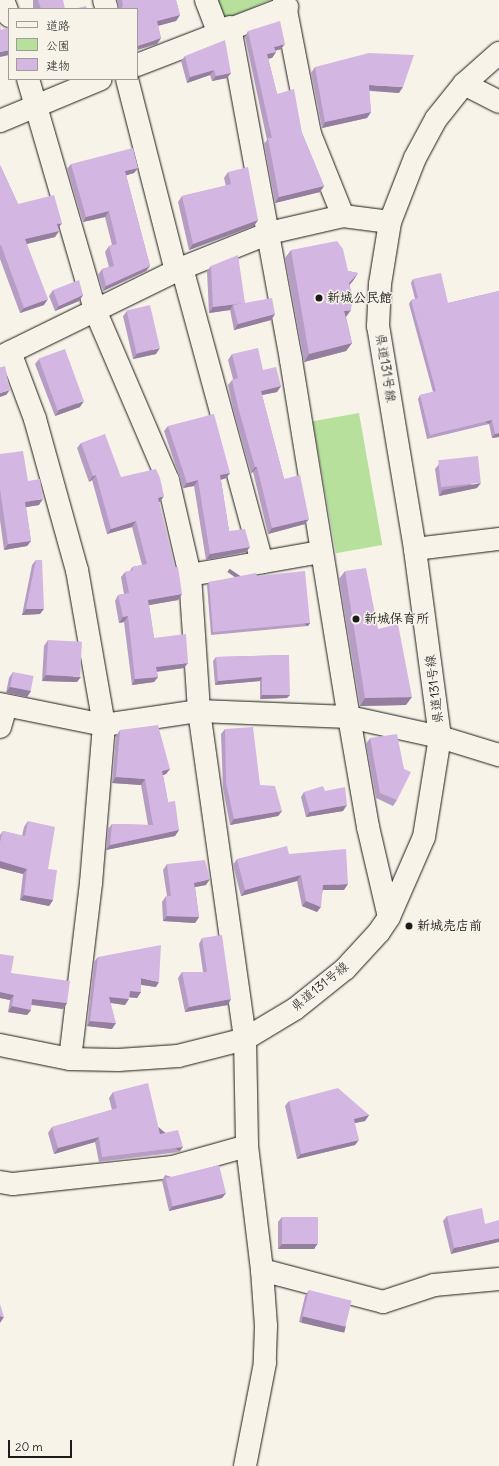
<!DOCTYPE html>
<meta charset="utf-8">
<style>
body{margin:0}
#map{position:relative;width:499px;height:1466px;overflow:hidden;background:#f7f3e8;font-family:Delius,"Klee One",sans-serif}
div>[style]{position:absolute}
.green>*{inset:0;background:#b6e09c;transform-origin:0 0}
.roads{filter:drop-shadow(0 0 1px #1c1c1c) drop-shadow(0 0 1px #1c1c1c)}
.minor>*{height:22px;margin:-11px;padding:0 11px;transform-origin:11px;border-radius:11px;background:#f7f3e8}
.major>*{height:22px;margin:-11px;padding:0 11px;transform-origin:11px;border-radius:11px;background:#f7f3e8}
.wall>*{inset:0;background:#b69dc3;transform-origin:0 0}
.shaded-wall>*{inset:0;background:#947f9f;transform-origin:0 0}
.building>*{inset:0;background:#d4b6e3;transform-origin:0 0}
.dots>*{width:11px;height:11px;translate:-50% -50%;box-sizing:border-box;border:2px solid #f7f3e8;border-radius:50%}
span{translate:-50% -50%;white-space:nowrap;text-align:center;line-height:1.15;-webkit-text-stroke:3px #f7f3e8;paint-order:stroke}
.poi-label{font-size:13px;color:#1c1c1c;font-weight:700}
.left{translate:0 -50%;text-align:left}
.street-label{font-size:13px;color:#1c1c1c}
.legend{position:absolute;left:8px;top:8px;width:130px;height:72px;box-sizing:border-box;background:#f7f3e8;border:1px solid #9f9d96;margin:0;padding:5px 7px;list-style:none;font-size:12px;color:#1c1c1c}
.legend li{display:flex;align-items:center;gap:8px;height:20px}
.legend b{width:20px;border:1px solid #9f9d96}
.scale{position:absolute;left:8px;top:1440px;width:64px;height:18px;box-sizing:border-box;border:2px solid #1c1c1c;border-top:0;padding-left:5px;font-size:12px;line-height:14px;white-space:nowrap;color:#1c1c1c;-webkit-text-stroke:3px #f7f3e8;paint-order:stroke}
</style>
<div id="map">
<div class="green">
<div style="clip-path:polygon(216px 0,271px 0,228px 18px,221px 14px)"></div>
<div style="left:359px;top:413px;width:134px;height:47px;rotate:80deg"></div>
</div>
<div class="roads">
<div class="minor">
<div style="left:3px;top:0;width:17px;rotate:69deg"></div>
<div style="left:104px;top:0;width:9px;rotate:72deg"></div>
<div style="left:206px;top:0;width:33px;rotate:69deg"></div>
<div style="left:284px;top:0;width:136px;rotate:79deg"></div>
<div style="left:310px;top:134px;width:88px;rotate:68.1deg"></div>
<div style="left:230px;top:27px;width:339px;rotate:79.6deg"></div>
<div style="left:291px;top:360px;width:362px;rotate:80.8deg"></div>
<div style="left:349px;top:717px;width:112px;rotate:80.2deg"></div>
<div style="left:368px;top:827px;width:92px;rotate:76.9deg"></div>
<div style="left:137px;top:65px;width:161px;rotate:-21.1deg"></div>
<div style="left:28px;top:79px;width:241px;rotate:73.8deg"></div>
<div style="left:95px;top:310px;width:185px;rotate:66.8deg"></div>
<div style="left:168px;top:480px;width:98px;rotate:77deg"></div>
<div style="left:190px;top:575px;width:136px;rotate:86.2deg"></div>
<div style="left:199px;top:711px;width:331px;rotate:82deg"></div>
<div style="left:245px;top:1039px;width:107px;rotate:88.9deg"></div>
<div style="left:247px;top:1146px;width:125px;rotate:83.1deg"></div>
<div style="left:262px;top:1270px;width:56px;rotate:85.9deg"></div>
<div style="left:266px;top:1326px;width:37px;rotate:92deg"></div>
<div style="left:265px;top:1363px;width:105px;rotate:101deg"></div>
<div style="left:127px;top:79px;width:198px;rotate:75.7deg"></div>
<div style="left:464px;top:84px;width:39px;rotate:27deg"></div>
<div style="left:0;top:121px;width:109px;rotate:-22.6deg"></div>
<div style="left:182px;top:268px;width:305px;rotate:74.8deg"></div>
<div style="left:10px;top:352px;width:72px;rotate:69.5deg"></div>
<div style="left:35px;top:419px;width:157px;rotate:74.5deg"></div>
<div style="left:77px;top:570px;width:157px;rotate:80.1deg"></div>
<div style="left:104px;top:725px;width:159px;rotate:94.7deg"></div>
<div style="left:91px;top:883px;width:177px;rotate:96.8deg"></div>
<div style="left:0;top:357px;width:203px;rotate:-26.1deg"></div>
<div style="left:182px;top:268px;width:94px;rotate:-21.9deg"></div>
<div style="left:269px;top:233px;width:76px;rotate:-12.9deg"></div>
<div style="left:343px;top:216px;width:47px;rotate:7.3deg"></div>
<div style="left:415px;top:549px;width:85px;rotate:-6.8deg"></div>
<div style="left:190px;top:575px;width:133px;rotate:-10deg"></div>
<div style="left:0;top:704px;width:106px;rotate:11.4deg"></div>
<div style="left:104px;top:725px;width:96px;rotate:-8.4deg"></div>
<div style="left:199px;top:711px;width:150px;rotate:2.3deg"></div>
<div style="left:349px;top:717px;width:93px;rotate:12.4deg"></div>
<div style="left:440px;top:737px;width:62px;rotate:17deg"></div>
<div style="left:0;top:727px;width:22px;rotate:-74deg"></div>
<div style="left:0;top:1182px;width:13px;rotate:9deg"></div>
<div style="left:13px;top:1184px;width:160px;rotate:-6.1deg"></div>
<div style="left:172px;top:1167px;width:78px;rotate:-15.6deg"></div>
<div style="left:262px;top:1270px;width:125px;rotate:14.8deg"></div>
<div style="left:383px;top:1302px;width:54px;rotate:-18.4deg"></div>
<div style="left:434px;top:1285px;width:65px;rotate:-5.3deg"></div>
</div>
<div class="major">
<div style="left:0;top:1045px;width:71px;rotate:11.3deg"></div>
<div style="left:70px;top:1059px;width:48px;rotate:1.2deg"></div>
<div style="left:118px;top:1060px;width:60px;rotate:-3.8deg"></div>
<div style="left:178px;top:1056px;width:69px;rotate:-14.2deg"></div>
<div style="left:245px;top:1039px;width:58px;rotate:-31deg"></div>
<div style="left:295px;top:1009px;width:64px;rotate:-38.7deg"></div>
<div style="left:345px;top:969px;width:50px;rotate:-47.4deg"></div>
<div style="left:379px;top:932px;width:18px;rotate:-56deg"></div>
<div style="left:389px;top:917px;width:87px;rotate:-66.4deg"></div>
<div style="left:424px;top:837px;width:101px;rotate:-80.9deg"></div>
<div style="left:440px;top:737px;width:190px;rotate:-97.6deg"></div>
<div style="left:415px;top:549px;width:226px;rotate:-99.4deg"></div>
<div style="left:378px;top:326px;width:42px;rotate:-87.3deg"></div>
<div style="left:380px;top:284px;width:63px;rotate:-80.8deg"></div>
<div style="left:390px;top:222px;width:69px;rotate:-68.7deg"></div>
<div style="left:415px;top:158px;width:44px;rotate:-61.7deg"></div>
<div style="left:436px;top:119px;width:45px;rotate:-51.3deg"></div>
<div style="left:464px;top:84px;width:47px;rotate:-41.5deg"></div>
</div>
</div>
<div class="wall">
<div style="left:33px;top:0;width:30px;height:9px"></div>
<div style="clip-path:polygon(117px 0,176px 0,180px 15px,176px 21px,158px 26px,161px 38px,157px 44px,137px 9px,119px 9px)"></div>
<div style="clip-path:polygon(248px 31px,281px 49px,275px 51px,276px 52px,272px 58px,268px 58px,277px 94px,302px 133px,324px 186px,320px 192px,275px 203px,264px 144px,267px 140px,245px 37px)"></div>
<div style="clip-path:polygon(185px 56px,231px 73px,227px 78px,212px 81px,210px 75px,187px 83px,181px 61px)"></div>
<div style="clip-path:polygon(315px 67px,399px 93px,369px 91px,371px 112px,367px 118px,322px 128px,311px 73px)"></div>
<div style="clip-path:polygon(71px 164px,138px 168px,134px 173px,126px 175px,150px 266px,146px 271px,103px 291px,98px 275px,102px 269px,109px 267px,105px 252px,109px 246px,112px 245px,105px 217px,83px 222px,67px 169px)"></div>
<div style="clip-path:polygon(0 165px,18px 204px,58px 229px,59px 231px,55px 237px,27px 244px,44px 305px,20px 313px,0 259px)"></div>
<div style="clip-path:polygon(228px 172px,258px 220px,254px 226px,189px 250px,178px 202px,182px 196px,226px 186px,224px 178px)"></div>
<div style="clip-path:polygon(291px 250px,348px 271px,358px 273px,350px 284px,346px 317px,352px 343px,346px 351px,304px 362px,285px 258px)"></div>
<div style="clip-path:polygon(211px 266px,245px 303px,275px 314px,271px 320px,234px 330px,230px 310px,209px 313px,207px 271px)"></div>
<div style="clip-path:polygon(413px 279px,448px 303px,499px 291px,499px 437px,492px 438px,489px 424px,427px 439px,418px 399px,420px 395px,433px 392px,409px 304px,411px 300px,415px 299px,411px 283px)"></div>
<div style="clip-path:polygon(53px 290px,83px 295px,79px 301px,55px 311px,49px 296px)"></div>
<div style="clip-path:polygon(127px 311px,156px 354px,133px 359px,123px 316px)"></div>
<div style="clip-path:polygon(232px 354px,263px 370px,281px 386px,277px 392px,262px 395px,284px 479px,305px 524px,268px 534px,253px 472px,251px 473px,234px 413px,228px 385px,233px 379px,228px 360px)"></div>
<div style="clip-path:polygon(39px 359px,80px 407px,55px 416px,35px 364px)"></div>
<div style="clip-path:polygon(168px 426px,230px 473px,226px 478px,221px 480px,229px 531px,250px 547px,246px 552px,206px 560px,194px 486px,183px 488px,164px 431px)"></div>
<div style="clip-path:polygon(81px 443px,121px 477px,160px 502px,159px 502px,178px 600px,149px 605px,154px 638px,184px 668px,157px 672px,158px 677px,154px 682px,132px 685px,124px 622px,119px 623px,115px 601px,118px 595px,124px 594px,121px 577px,125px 572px,130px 571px,132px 567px,142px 565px,132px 527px,107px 534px,92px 480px,89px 482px,77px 448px)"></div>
<div style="clip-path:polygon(0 454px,28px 481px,39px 505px,26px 507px,31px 541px,27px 546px,4px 550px,0 520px)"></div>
<div style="clip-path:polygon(439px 464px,477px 488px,439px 496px,435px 469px)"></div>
<div style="clip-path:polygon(36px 560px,40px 614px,22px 615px,32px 565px)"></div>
<div style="clip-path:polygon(345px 571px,378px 629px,406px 705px,360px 706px,339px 579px)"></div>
<div style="clip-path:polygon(257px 576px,310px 623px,308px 626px,211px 635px,207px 585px,209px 582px)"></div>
<div style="clip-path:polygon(48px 640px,77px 682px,42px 681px,44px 646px)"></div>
<div style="clip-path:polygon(289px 655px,287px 698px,260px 699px,260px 681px,215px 685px,213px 661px,216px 657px)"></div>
<div style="clip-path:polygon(13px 672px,31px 691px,27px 697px,6px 693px,9px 678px)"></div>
<div style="clip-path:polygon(225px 729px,260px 785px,282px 811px,278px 816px,230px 825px,223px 789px,221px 734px)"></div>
<div style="clip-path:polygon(120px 730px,170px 769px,166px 774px,163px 775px,168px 802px,179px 830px,175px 836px,106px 850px,108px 829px,112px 824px,148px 825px,141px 785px,112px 783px,116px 736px)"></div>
<div style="clip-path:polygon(370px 738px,397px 800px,393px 806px,376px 798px,366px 744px)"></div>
<div style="clip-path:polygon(325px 791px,343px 811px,306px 817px,301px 797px,304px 792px)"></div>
<div style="clip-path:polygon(28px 821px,48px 869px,53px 900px,49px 906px,20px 900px,23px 874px,0 868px,0 835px,3px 831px,22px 836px,24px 827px)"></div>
<div style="clip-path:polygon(289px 854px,344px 890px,323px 890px,317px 912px,302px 906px,297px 881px,241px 896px,233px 865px,237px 859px)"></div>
<div style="clip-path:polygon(167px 864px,206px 885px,195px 887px,199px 917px,195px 923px,163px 921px,162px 902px,166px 896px,167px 896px,163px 870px)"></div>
<div style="clip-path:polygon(202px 938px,228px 1005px,185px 1012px,178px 978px,182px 972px,203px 972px,199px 944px)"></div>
<div style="clip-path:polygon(0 954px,11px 973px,67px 1003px,63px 1009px,31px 1005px,31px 1010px,27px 1015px,8px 1012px,10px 1000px,0 998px)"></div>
<div style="clip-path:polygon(98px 957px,156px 987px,141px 985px,141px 992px,137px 998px,129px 997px,125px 1005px,111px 1003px,112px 1029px,87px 1026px,94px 962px)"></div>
<div style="clip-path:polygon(113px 1092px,160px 1134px,179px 1152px,99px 1162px,95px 1142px,54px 1154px,48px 1133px,52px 1127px,112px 1110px,109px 1098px)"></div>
<div style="clip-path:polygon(289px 1101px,369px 1115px,365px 1121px,355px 1123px,355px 1145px,297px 1159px,285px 1106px)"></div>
<div style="clip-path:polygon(165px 1175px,226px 1193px,222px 1198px,169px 1211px,162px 1181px)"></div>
<div style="clip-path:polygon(447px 1216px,485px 1224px,451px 1254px,443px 1221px)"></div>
<div style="clip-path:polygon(282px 1217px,318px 1243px,314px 1249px,278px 1249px,278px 1222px)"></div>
<div style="clip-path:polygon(309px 1290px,346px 1326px,342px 1332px,299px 1322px,305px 1296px)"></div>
</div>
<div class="shaded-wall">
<div style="clip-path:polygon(180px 15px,176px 21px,153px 27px,157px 21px)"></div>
<div style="clip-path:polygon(161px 38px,157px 44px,137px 50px,137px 46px)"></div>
<div style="clip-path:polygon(285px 44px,281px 49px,270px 52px,274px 47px)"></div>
<div style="clip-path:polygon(9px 50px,9px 55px,0 57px,0 52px)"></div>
<div style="clip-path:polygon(276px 52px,272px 58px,263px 60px,267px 54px)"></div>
<div style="clip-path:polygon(214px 70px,210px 75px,187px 83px,190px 77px)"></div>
<div style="clip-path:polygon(231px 73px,227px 78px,212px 81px,216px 76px)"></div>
<div style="clip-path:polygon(369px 85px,403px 87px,399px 93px,365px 90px)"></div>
<div style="clip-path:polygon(371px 112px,367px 118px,322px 128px,325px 122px)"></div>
<div style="clip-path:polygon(138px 168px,134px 173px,121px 177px,125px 171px)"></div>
<div style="clip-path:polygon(324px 186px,320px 192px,275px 203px,279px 197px)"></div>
<div style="clip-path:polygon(109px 211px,105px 217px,83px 222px,86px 217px)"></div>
<div style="clip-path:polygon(258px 220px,254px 226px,189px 250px,193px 244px)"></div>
<div style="clip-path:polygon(62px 223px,58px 229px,53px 230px,57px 224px)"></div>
<div style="clip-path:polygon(59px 231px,55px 237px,22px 245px,25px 239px)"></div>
<div style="clip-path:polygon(150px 266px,146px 271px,103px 291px,106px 286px)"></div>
<div style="clip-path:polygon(358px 273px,353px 281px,344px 291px,349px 283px)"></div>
<div style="clip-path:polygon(83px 295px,79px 301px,55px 311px,59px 306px)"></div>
<div style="clip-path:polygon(48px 299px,44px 305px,20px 313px,24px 308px)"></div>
<div style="clip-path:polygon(245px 303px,233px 305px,230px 310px,209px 313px,213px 307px)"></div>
<div style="clip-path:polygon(351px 310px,346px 317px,344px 311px)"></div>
<div style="clip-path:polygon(275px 314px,271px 320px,234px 330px,238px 324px)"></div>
<div style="clip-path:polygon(352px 343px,346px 351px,304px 362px,309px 354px)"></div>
<div style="clip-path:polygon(160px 348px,156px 354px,133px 359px,137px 354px)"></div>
<div style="clip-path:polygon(281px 386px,277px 392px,257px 396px,261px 391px)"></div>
<div style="clip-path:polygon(10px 390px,6px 395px,0 397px,0 393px)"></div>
<div style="clip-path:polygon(84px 401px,80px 407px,55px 416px,59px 410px)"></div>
<div style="left:492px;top:420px;width:5px;height:64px;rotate:127deg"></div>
<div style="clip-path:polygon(499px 433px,499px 437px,492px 438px,495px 434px)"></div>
<div style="clip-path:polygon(255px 467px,257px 467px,253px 472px,251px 473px)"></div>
<div style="clip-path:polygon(230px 473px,226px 478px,216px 481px,220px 475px)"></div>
<div style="clip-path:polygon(96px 475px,92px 480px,89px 482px,93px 476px)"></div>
<div style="clip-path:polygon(198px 480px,194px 486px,183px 488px,187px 483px)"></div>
<div style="clip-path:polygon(481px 483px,477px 488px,439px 496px,443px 490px)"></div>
<div style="clip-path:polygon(164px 496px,160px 502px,154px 503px,158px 498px)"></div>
<div style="clip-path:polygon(43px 499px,39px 505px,21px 508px,25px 502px)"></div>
<div style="clip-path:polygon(309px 519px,305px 524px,268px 534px,272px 528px)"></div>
<div style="clip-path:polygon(136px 521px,132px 527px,107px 534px,111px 529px)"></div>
<div style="clip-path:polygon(31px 541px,27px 546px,4px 550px,8px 544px)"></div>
<div style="clip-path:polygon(250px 547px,246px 552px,206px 560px,210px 554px)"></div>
<div style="clip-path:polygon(182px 594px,178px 600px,144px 606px,148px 600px)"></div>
<div style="clip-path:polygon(26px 609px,44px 609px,40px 614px,22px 615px)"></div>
<div style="clip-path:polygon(128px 616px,124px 622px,119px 623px,123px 617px)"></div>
<div style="left:310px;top:623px;width:4px;height:97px;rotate:124deg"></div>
<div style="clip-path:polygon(188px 663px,184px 668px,152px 672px,156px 667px)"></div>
<div style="clip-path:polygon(46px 675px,81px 677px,77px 682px,42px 681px)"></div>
<div style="clip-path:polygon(158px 677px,154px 682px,132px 685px,135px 679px)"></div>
<div style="clip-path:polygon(262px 677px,260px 681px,215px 685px,218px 681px)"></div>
<div style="clip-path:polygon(10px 687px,31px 691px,27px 697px,6px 693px)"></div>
<div style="clip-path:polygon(262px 695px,290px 695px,287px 698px,260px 699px)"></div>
<div style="clip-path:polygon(412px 697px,406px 705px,360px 706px,365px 698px)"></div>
<div style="clip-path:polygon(170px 769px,166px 774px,158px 777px,162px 771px)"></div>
<div style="clip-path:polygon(116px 777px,145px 779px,141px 785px,112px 783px)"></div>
<div style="clip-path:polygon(347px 805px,343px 811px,306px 817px,310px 812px)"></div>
<div style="clip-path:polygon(282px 811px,278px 816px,230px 825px,234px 819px)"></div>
<div style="clip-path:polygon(179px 830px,175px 836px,106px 850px,110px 845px)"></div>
<div style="clip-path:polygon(0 861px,27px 869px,23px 874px,0 868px)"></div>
<div style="clip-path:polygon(301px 875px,297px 881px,241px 896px,245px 890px)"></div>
<div style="clip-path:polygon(210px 879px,206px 885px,190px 888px,194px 883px)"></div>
<div style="clip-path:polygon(348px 884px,344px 890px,319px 890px,323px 885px)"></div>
<div style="clip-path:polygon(24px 895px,53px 900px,49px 906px,20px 900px)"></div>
<div style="clip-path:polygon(306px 901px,321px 907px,317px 912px,302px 906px)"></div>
<div style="clip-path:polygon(167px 916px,199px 917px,195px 923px,163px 921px)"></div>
<div style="clip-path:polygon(141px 978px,159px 982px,156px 987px,137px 984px)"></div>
<div style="clip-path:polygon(130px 991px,141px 992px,137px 998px,126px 997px)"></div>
<div style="clip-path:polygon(0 992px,14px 995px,10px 1000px,0 998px)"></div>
<div style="clip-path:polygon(109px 997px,129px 999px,125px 1005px,105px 1002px)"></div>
<div style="clip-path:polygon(32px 999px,67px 1003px,63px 1009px,28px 1004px)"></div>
<div style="clip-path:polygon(231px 999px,228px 1005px,185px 1012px,189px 1007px)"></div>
<div style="clip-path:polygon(12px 1006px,31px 1010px,27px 1015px,8px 1012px)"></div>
<div style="clip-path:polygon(90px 1021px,116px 1023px,112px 1029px,87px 1026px)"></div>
<div style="clip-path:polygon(369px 1115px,365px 1121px,350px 1124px,354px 1119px)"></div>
<div style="clip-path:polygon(99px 1137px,95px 1142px,54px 1154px,58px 1148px)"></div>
<div style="clip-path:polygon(359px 1140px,355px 1145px,297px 1159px,301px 1154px)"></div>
<div style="left:183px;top:1147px;width:6px;height:82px;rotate:129deg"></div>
<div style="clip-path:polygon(226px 1193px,222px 1198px,169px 1211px,173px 1206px)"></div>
<div style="clip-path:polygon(499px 1238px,499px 1242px,451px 1254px,454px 1248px)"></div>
<div style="clip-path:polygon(318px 1243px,314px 1249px,278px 1249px,282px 1244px)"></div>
<div style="clip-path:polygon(0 1316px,4px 1317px,0 1323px)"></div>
<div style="left:303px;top:1316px;width:44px;height:7px;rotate:13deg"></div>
</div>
<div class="building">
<div style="clip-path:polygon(38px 0,63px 0,65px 9px,41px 9px)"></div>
<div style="clip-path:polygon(122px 0,176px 0,180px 15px,157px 21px,161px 38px,137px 46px,137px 9px,121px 9px,123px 6px)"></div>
<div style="clip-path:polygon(86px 6px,87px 9px,74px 9px)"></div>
<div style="clip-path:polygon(280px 21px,285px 44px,274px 47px,276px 52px,267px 54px,277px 94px,294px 89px,302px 133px,324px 186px,279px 197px,268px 138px,272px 138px,248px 31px)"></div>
<div style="clip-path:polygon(0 25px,1px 30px,9px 27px,9px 50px,0 52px)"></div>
<div style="clip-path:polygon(225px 40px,231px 73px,216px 76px,214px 70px,190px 77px,185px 56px)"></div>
<div style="clip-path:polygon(369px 53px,414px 55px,403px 87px,369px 85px,371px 112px,325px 122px,315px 67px)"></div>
<div style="clip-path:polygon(133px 148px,138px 168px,125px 171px,150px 266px,106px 286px,102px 269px,114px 266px,109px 246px,117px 244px,109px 211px,86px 217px,71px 164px)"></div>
<div style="clip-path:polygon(0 165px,18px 204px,54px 195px,62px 223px,57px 224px,59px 231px,25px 239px,48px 299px,24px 308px,1px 245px,0 245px)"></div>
<div style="clip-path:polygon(248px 167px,258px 220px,193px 244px,182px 196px,231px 184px,228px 172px)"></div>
<div style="clip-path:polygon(337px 241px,343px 249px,348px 271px,358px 273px,349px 283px,353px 297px,351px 310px,344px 311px,352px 343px,309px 354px,291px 250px)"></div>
<div style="clip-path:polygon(238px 255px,245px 303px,213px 307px,211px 266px)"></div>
<div style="clip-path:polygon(441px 273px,448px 303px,499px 291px,499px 433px,495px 434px,492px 420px,430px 435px,420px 395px,436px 391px,411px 300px,418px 298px,413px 279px)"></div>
<div style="clip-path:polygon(79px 280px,83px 295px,59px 306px,53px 290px)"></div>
<div style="clip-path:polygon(272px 298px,275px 314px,238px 324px,233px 305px)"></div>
<div style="left:150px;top:305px;width:44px;height:24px;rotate:77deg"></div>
<div style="clip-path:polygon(258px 348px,263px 370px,276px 367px,281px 386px,261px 391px,284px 479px,300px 475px,309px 519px,272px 528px,257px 467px,255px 467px,238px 407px,232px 380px,238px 378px,232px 354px)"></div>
<div style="left:65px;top:349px;width:55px;height:28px;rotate:70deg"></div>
<div style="clip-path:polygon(5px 366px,10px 390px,0 393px,0 368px)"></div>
<div style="clip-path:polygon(214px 414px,230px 473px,220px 475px,229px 531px,245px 529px,250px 547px,210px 554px,198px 480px,187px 483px,168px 426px)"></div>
<div style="clip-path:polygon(105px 434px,121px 477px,156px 469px,160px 478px,164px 496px,158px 498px,175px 567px,178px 567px,182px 594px,148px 600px,154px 638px,186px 634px,188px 663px,156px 667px,158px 677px,135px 679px,128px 616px,123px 617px,118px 595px,129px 593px,125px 572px,133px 570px,132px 567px,147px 564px,136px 521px,111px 529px,96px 475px,93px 476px,81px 443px)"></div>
<div style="clip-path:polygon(23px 451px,28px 481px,40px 479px,43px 499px,25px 502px,31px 541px,8px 544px,0 489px,0 454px)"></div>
<div style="left:478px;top:456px;width:27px;height:40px;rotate:84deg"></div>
<div style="clip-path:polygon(36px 560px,42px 560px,44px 609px,26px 609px)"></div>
<div style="clip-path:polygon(366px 568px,378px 629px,398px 624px,412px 697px,365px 698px,345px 571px)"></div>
<div style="clip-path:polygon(305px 571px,310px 623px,213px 632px,209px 582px,256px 573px,257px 576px)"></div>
<div style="left:48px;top:640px;width:34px;height:35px;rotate:3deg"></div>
<div style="clip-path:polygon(289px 655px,290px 695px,262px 695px,262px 677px,218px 681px,216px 657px)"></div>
<div style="left:13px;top:672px;width:21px;height:15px;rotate:11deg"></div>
<div style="clip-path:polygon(158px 725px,170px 769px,162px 771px,168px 802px,175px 801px,179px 830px,110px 845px,112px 824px,153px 825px,145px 779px,116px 777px,120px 730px)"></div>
<div style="clip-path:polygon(253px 727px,260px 785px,275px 786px,282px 811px,234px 819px,226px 783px,225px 729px)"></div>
<div style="clip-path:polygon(397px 734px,404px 769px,411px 772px,397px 800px,380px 793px,370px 738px)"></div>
<div style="clip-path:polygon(323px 786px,325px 791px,345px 787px,347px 805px,310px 812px,304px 792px)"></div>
<div style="clip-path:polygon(28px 821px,55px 827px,48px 869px,57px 870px,53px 900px,24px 895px,27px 869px,0 861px,0 842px,3px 831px,25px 836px)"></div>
<div style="clip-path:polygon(287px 846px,289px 854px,346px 849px,348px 884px,323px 885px,321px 907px,306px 901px,301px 875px,245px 890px,237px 859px)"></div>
<div style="clip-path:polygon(205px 860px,210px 879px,194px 883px,199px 917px,167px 916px,166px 896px,171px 896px,167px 864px)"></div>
<div style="clip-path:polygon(222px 935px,231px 999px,189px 1007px,182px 972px,207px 972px,202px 938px)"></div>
<div style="clip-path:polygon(161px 945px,159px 982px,141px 978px,141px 992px,130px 991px,129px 999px,109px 997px,116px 1023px,90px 1021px,98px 957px)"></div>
<div style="clip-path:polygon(0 954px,14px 956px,11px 973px,70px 981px,67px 1003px,32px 999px,31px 1010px,12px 1006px,14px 995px,0 992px)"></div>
<div style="clip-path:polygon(148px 1083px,160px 1134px,178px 1130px,183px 1147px,102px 1157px,99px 1137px,58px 1148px,52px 1127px,117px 1108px,113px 1092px)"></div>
<div style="clip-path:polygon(338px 1088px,369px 1115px,354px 1119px,359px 1140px,301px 1154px,289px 1101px)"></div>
<div style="left:219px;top:1165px;width:29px;height:55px;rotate:76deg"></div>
<div style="clip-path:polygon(482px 1208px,485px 1224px,499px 1220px,499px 1238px,454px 1248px,447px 1216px)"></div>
<div style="left:282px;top:1217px;width:36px;height:27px"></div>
<div style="left:309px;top:1290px;width:44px;height:27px;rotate:14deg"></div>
<div style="clip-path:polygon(0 1304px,4px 1317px,0 1316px)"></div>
</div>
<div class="dots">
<div style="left:319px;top:298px;background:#1c1c1c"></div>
<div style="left:356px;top:619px;background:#1c1c1c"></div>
<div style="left:409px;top:926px;background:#1c1c1c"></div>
</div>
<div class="poi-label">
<span class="left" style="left:327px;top:298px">新城公民館</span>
<span class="left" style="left:364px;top:619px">新城保育所</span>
<span class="left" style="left:417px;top:926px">新城売店前</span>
</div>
<div class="street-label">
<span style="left:385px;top:368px;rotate:81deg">県道131号線</span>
<span style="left:435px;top:689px;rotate:-97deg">県道131号線</span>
<span style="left:320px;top:987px;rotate:-39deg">県道131号線</span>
</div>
<ul class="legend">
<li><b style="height:5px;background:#f7f3e8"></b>道路</li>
<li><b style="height:11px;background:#b6e09c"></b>公園</li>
<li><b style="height:11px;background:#d4b6e3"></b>建物</li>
</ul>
<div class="scale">20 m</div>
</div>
